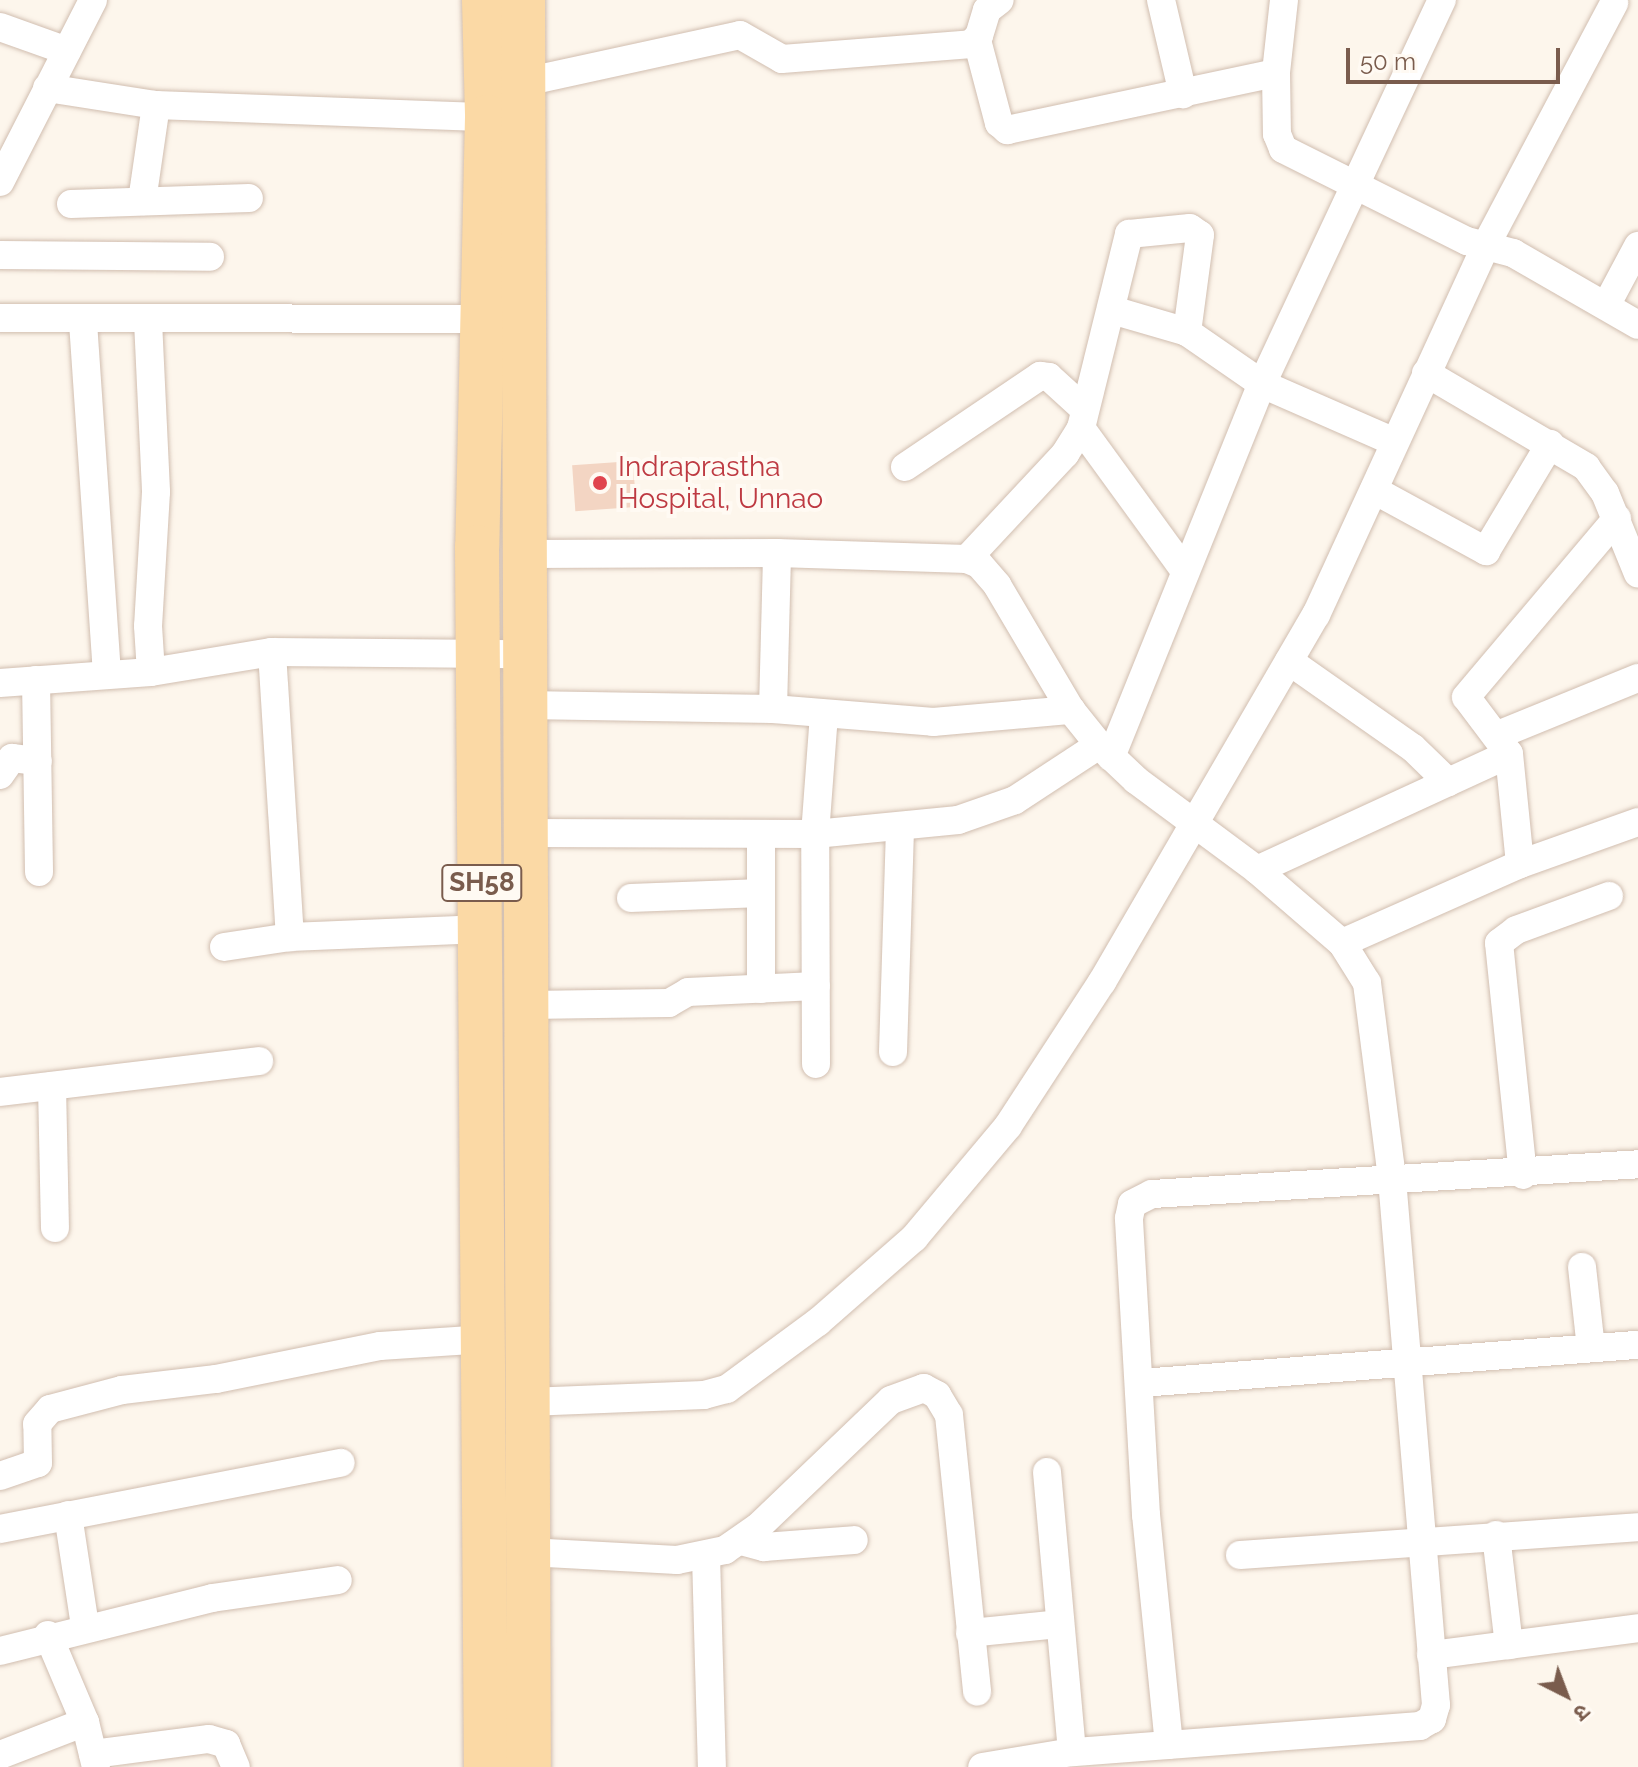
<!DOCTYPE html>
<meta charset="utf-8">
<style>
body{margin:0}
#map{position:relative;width:1638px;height:1767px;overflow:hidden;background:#fdf6ec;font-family:Raleway,"Noto Sans Devanagari",sans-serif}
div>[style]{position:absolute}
.building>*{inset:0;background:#f3d5c3;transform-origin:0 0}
.roads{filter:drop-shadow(0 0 2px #d1beb0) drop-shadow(0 0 2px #d1beb0)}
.minor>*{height:28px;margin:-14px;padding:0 14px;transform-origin:14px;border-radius:14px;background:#fff}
.primary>*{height:44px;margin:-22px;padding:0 22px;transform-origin:22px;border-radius:22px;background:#fbd9a5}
.dots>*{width:22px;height:22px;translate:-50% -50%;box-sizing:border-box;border:4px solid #fffaf3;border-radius:50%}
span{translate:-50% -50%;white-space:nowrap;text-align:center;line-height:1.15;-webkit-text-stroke:8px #fffaf3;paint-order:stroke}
.shield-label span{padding:2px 6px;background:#fffaf3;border:2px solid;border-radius:6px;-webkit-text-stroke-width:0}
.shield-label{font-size:26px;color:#7a5c4d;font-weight:700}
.health-label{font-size:28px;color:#be3a42}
.left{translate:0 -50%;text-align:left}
.north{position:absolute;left:1526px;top:1655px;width:80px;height:80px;-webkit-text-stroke:6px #fffaf3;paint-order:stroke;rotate:138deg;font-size:22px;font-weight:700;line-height:32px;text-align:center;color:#7a5c4d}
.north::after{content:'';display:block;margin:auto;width:28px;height:36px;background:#7a5c4d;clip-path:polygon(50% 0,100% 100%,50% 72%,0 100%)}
.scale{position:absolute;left:1346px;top:48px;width:214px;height:36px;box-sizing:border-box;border:4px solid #7a5c4d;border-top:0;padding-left:10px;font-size:24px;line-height:28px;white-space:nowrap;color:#7a5c4d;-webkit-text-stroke:6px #fffaf3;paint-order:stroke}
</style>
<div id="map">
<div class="building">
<div style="left:633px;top:461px;width:46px;height:61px;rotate:86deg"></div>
</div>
<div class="roads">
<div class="minor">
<div style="left:1161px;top:0;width:97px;rotate:76.8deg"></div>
<div style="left:1284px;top:0;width:73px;rotate:96.3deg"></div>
<div style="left:1276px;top:73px;width:61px;rotate:89.1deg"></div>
<div style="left:1277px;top:134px;width:16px;rotate:68deg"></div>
<div style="left:1283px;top:149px;width:206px;rotate:26.6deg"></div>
<div style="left:1467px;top:241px;width:48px;rotate:14.6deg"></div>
<div style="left:1513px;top:253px;width:144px;rotate:29.9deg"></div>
<div style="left:0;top:27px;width:71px;rotate:19.7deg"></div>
<div style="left:977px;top:40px;width:86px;rotate:75.2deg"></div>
<div style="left:999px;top:123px;width:11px;rotate:41deg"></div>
<div style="left:1007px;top:130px;width:275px;rotate:-12deg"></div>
<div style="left:520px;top:83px;width:225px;rotate:-12.3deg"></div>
<div style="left:740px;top:35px;width:48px;rotate:29.7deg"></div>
<div style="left:782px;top:59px;width:190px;rotate:-4.5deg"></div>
<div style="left:971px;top:44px;width:11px;rotate:-45deg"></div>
<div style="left:979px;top:36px;width:27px;rotate:-73deg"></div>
<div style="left:987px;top:10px;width:16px;rotate:-38deg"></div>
<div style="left:47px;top:88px;width:110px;rotate:8.9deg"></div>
<div style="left:156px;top:105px;width:331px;rotate:2.1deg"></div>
<div style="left:0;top:182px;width:204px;rotate:-62.9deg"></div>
<div style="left:142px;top:201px;width:97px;rotate:-81.7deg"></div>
<div style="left:71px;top:204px;width:178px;rotate:-1.9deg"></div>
<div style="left:0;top:255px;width:210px;rotate:0.5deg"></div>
<div style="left:1607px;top:304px;width:66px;rotate:-61.9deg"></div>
<div style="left:1112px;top:310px;width:78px;rotate:16.3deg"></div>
<div style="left:1187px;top:332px;width:91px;rotate:34.7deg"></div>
<div style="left:1262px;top:384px;width:145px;rotate:23.6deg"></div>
<div style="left:0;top:318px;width:483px;rotate:0.1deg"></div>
<div style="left:148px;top:321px;width:171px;rotate:87.3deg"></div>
<div style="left:156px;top:492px;width:134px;rotate:93.4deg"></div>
<div style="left:148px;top:626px;width:46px;rotate:86.3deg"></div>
<div style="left:83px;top:322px;width:353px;rotate:86.1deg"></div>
<div style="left:1426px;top:373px;width:186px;rotate:30.4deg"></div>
<div style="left:1586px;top:467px;width:32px;rotate:54deg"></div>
<div style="left:1605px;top:493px;width:87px;rotate:67.8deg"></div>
<div style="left:1081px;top:428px;width:177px;rotate:54deg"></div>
<div style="left:905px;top:467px;width:163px;rotate:-34deg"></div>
<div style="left:1040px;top:376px;width:9px;rotate:6deg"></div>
<div style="left:1049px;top:377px;width:46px;rotate:42.4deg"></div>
<div style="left:1374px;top:490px;width:128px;rotate:28.6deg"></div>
<div style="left:1486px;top:551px;width:125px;rotate:-59.1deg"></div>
<div style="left:524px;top:554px;width:253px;rotate:-0.2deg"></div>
<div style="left:777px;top:553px;width:190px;rotate:1.8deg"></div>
<div style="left:967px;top:559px;width:13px;rotate:23deg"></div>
<div style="left:979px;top:564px;width:28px;rotate:49deg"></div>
<div style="left:997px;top:585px;width:145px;rotate:59.4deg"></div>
<div style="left:1071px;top:710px;width:45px;rotate:51.3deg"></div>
<div style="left:1099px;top:745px;width:51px;rotate:43.4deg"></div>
<div style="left:1136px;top:780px;width:151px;rotate:36.6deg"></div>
<div style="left:1257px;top:870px;width:112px;rotate:40.7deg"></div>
<div style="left:1342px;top:943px;width:47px;rotate:58deg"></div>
<div style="left:1367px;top:983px;width:198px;rotate:82.7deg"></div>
<div style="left:1392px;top:1179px;width:528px;rotate:85.22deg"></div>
<div style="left:1436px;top:1705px;width:15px;rotate:106deg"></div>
<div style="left:1432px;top:1719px;width:14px;rotate:150deg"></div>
<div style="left:1420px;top:1726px;width:349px;rotate:175.7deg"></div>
<div style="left:1072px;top:1752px;width:91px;rotate:170.5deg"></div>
<div style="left:967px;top:559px;width:144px;rotate:-47deg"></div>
<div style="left:1065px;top:454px;width:31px;rotate:-58deg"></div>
<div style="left:1081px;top:428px;width:200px;rotate:-76.1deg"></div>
<div style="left:1129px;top:234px;width:61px;rotate:-5.6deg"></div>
<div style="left:1190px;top:228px;width:12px;rotate:35deg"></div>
<div style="left:1200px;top:235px;width:98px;rotate:97.6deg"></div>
<div style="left:272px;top:652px;width:286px;rotate:86.4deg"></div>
<div style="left:1289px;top:661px;width:151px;rotate:35.1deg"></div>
<div style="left:1413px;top:748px;width:49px;rotate:44.2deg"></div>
<div style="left:36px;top:680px;width:192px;rotate:89.1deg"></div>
<div style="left:0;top:683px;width:151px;rotate:-4.2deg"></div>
<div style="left:151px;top:672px;width:123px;rotate:-9.4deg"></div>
<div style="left:272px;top:652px;width:253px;rotate:0.5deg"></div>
<div style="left:525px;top:705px;width:248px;rotate:0.9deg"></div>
<div style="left:773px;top:709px;width:161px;rotate:4.6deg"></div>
<div style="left:933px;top:722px;width:139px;rotate:-5deg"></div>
<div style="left:773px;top:709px;width:156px;rotate:-88.5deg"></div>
<div style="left:1498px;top:735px;width:151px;rotate:-22.2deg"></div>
<div style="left:1111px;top:757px;width:402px;rotate:-68deg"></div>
<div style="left:1262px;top:384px;width:424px;rotate:-64.9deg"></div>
<div style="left:0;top:775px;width:21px;rotate:-55deg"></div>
<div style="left:12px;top:758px;width:26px;rotate:7deg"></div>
<div style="left:528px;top:833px;width:287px;rotate:0.2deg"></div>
<div style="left:815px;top:834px;width:144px;rotate:-5.6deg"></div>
<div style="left:958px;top:820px;width:60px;rotate:-19.3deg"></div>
<div style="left:1015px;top:800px;width:100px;rotate:-33.2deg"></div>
<div style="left:1520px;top:864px;width:111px;rotate:-95.7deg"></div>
<div style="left:1509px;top:754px;width:71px;rotate:-127deg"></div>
<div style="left:1466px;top:697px;width:234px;rotate:-49.8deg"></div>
<div style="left:1257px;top:870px;width:277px;rotate:-24.7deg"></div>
<div style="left:631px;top:898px;width:130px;rotate:-2.2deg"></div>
<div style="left:1342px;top:943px;width:195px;rotate:-23.9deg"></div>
<div style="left:1520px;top:864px;width:125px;rotate:-19.6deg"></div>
<div style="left:224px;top:947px;width:67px;rotate:-8.6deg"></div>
<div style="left:290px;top:937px;width:193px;rotate:-2.4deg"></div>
<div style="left:761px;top:989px;width:155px;rotate:-90deg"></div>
<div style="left:528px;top:1005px;width:141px;rotate:-0.8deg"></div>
<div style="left:669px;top:1003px;width:22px;rotate:-30deg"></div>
<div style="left:688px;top:992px;width:128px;rotate:-2.7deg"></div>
<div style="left:893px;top:1052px;width:223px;rotate:-88.2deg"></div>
<div style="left:816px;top:1064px;width:230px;rotate:-90.2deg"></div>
<div style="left:815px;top:834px;width:120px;rotate:-85.7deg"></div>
<div style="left:52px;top:1086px;width:142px;rotate:88.8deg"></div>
<div style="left:0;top:1092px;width:261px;rotate:-6.8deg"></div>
<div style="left:1523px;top:1175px;width:233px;rotate:-95.9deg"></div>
<div style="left:1499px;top:943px;width:21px;rotate:-37deg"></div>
<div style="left:1516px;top:930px;width:99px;rotate:-20.1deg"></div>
<div style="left:1582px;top:1267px;width:81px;rotate:83.7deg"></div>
<div style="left:1141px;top:1383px;width:498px;rotate:-4.4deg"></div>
<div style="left:528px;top:1402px;width:176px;rotate:-2.3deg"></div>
<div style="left:704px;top:1395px;width:24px;rotate:-15deg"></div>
<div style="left:727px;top:1389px;width:113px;rotate:-36.4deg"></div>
<div style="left:818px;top:1322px;width:128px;rotate:-41.2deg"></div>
<div style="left:914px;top:1238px;width:146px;rotate:-50deg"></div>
<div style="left:1008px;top:1126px;width:172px;rotate:-56.9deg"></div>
<div style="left:1102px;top:982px;width:425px;rotate:-59.8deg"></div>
<div style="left:1316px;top:615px;width:407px;rotate:-65.3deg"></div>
<div style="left:1486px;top:245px;width:274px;rotate:-62.1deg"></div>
<div style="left:1047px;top:1472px;width:281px;rotate:84.9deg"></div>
<div style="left:0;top:1476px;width:40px;rotate:-18.9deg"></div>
<div style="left:38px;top:1463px;width:39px;rotate:-91deg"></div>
<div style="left:37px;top:1424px;width:20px;rotate:-49deg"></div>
<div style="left:50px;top:1409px;width:74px;rotate:-14.8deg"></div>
<div style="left:122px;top:1390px;width:95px;rotate:-6.7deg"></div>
<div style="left:216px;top:1379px;width:167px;rotate:-11.4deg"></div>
<div style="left:380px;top:1346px;width:106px;rotate:-3.8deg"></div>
<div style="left:68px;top:1515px;width:112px;rotate:81.3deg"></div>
<div style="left:0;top:1529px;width:347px;rotate:-11deg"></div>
<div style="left:1496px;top:1535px;width:111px;rotate:83.3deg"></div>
<div style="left:741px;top:1541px;width:24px;rotate:15deg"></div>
<div style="left:764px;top:1547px;width:90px;rotate:-4.4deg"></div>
<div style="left:528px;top:1552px;width:149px;rotate:3.1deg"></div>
<div style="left:677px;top:1560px;width:49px;rotate:-11.8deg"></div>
<div style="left:725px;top:1550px;width:39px;rotate:-35deg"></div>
<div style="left:757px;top:1528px;width:185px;rotate:-43.7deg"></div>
<div style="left:891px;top:1400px;width:35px;rotate:-20deg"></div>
<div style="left:924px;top:1388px;width:15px;rotate:28deg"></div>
<div style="left:937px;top:1395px;width:23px;rotate:59deg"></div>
<div style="left:949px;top:1415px;width:278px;rotate:84.2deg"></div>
<div style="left:1240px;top:1555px;width:399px;rotate:-4deg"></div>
<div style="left:706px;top:1556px;width:211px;rotate:88.4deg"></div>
<div style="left:970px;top:1633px;width:90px;rotate:-5.7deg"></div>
<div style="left:48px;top:1635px;width:95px;rotate:67deg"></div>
<div style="left:85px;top:1722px;width:46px;rotate:76.3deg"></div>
<div style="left:0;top:1651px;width:219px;rotate:-14deg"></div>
<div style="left:212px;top:1598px;width:127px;rotate:-8.1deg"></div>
<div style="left:1431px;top:1655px;width:209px;rotate:-7.4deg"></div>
<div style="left:1169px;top:1745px;width:231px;rotate:-95.7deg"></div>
<div style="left:1146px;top:1515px;width:297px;rotate:-93.3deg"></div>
<div style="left:1129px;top:1218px;width:14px;rotate:-78deg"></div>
<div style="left:1132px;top:1204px;width:22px;rotate:-27deg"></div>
<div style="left:1152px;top:1194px;width:487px;rotate:-3.5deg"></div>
<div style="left:93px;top:1754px;width:117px;rotate:-7.4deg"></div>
<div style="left:209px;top:1739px;width:18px;rotate:16deg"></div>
<div style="left:226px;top:1744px;width:25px;rotate:67deg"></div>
<div style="left:0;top:1755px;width:91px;rotate:-21.2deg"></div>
</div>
<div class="primary">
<div style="left:484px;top:0;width:117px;rotate:88.5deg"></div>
<div style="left:487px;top:117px;width:430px;rotate:91.3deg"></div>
<div style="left:477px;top:547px;width:1220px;rotate:89.58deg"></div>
<div style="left:523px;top:0;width:1767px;rotate:89.81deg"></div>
</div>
</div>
<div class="dots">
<div style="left:600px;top:483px;background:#e0444e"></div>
</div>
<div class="shield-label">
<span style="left:482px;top:883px">SH58</span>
</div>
<div class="health-label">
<span class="left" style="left:618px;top:483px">Indraprastha<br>Hospital, Unnao</span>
</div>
<div class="north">उ</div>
<div class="scale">50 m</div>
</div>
